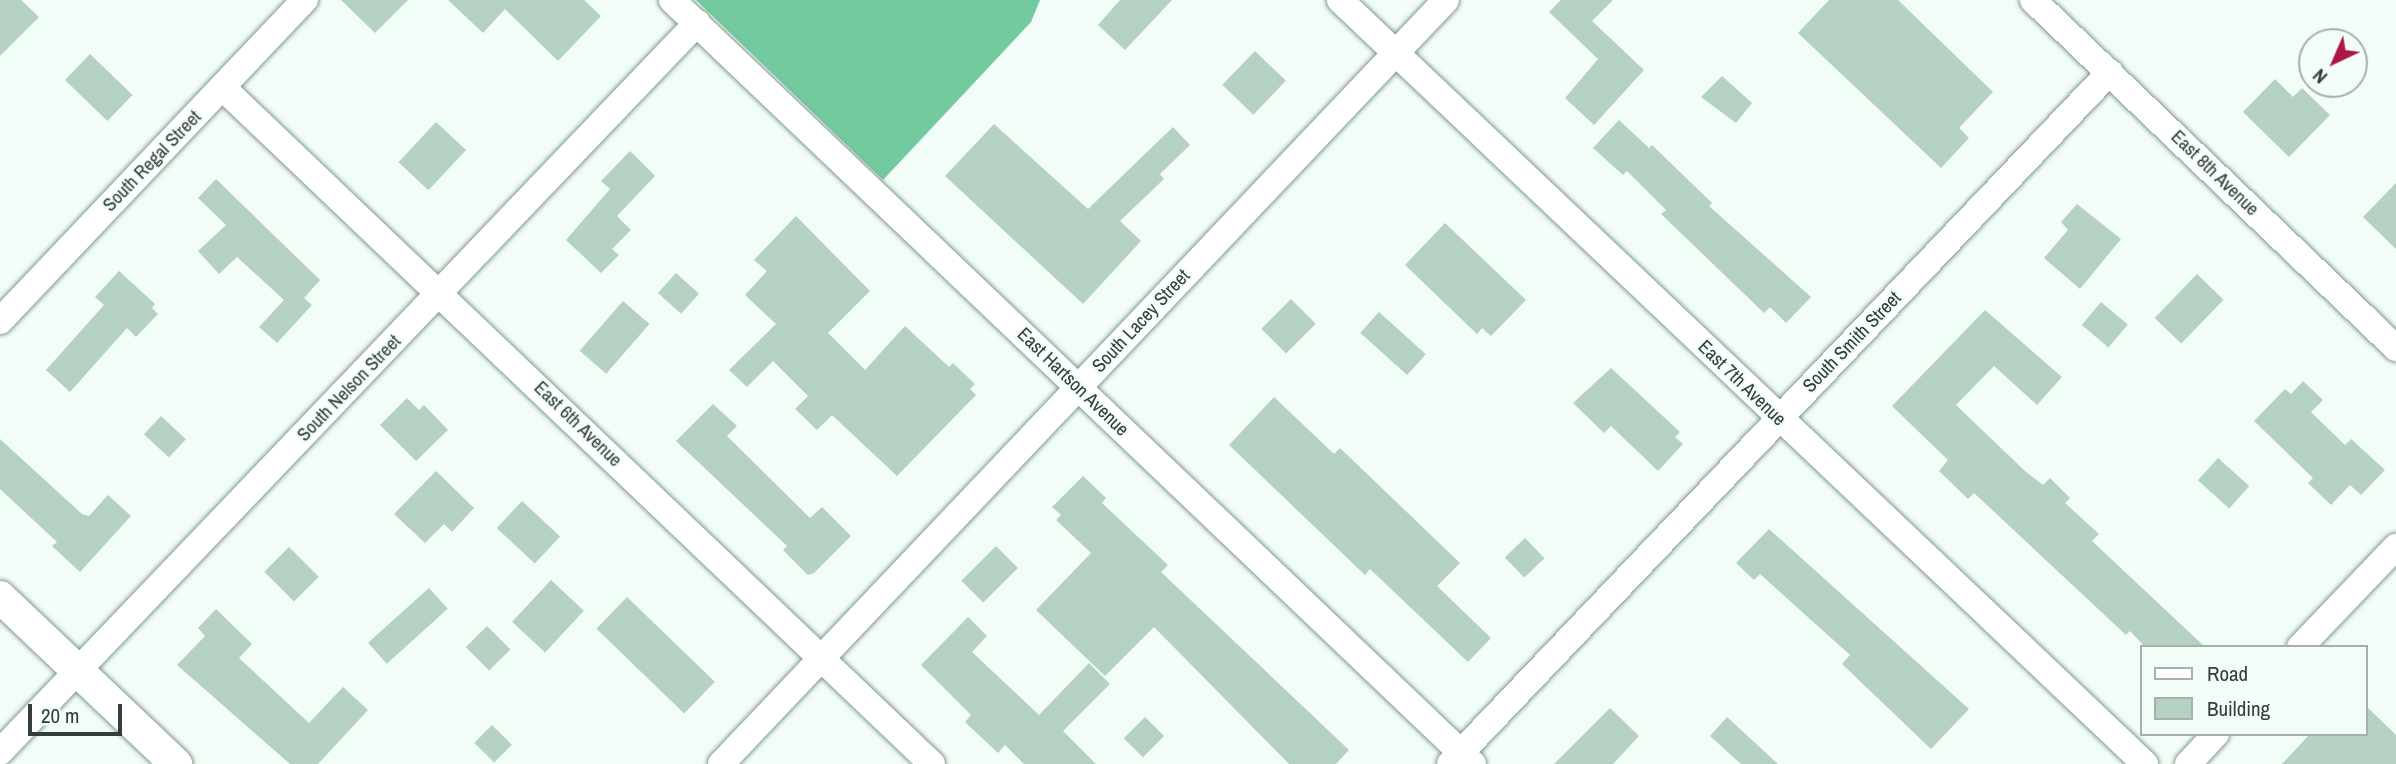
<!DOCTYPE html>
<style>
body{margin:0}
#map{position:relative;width:2396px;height:764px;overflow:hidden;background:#f2fdf7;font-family:"Archivo Narrow",sans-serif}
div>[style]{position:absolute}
.forest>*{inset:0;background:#73ca9f}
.building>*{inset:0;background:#b4d1c1;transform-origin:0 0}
.roads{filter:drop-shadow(0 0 2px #809b8c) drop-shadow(0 0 2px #809b8c)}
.minor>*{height:26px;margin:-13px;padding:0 13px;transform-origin:13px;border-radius:13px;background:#fff}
.tertiary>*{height:32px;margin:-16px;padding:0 16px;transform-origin:16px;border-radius:16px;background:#fff}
span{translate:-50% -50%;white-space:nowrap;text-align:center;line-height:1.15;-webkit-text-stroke:5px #f2fdf7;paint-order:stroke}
.street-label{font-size:19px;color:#323e37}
.legend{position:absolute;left:2140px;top:645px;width:228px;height:91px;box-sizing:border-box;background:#f2fdf7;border:2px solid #a5b1aa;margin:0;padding:9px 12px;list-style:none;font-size:21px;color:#323e37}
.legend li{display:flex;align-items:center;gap:14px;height:35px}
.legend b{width:35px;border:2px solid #a5b1aa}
.north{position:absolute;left:2298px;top:28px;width:70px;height:70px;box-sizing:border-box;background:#f2fdf7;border:2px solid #a5b1aa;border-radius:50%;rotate:224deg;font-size:19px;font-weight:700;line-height:28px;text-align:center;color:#323e37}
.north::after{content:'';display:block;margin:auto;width:24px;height:32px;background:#ac1845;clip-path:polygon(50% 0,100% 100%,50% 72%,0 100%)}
.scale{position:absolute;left:28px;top:704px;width:94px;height:32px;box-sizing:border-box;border:4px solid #323e37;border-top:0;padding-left:9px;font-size:21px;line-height:24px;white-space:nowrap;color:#323e37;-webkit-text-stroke:5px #f2fdf7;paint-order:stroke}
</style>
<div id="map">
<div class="forest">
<div style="clip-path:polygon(696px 0,1040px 0,1031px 22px,883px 180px)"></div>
</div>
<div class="building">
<div style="clip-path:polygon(0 0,21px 0,39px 17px,0 56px)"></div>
<div style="clip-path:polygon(341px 0,408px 0,375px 33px)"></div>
<div style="clip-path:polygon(448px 0,584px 0,601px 16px,558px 61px,505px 9px,483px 33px)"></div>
<div style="clip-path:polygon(1120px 0,1172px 0,1125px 50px,1098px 25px)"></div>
<div style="clip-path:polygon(1561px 0,1613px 0,1592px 21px,1644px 70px,1594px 125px,1565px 98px,1598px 59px,1549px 12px)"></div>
<div style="clip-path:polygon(1829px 0,1898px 0,1993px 92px,1959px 128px,1969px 138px,1941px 168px,1798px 33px)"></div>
<div style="left:1255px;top:51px;width:43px;height:47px;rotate:44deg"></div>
<div style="left:90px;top:54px;width:59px;height:36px;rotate:44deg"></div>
<div style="clip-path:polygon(1722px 76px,1752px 103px,1736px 123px,1701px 97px)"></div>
<div style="clip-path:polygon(2275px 79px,2293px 97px,2302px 88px,2330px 115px,2289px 157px,2243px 112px)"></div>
<div style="clip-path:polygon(1619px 120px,1649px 148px,1652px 145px,1712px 203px,1709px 206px,1811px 297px,1786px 323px,1770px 307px,1764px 313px,1661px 214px,1666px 210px,1627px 171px,1623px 175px,1593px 148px)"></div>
<div style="left:436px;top:122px;width:41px;height:55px;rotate:43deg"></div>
<div style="clip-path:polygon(994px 124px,1088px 209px,1173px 127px,1190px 145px,1160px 174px,1164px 179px,1120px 221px,1141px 241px,1083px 304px,945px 176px)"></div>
<div style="clip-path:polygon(630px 151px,655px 176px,617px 216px,631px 230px,612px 249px,619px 255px,601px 273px,566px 240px,610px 189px,601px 181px)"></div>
<div style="clip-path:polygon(216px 179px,320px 280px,304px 298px,312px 305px,277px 343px,259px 327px,284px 300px,237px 257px,219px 274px,198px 251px,226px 225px,198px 198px)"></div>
<div style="clip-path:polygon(2396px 183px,2396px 249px,2363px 217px)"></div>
<div style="clip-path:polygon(2077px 204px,2121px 239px,2080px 289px,2044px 258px,2068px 230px,2061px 222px)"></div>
<div style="clip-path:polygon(796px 216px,870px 291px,828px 333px,865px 370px,905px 326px,949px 367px,953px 363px,975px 384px,970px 389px,976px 395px,897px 476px,832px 415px,817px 430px,795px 409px,808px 396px,773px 361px,747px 387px,729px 370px,776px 324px,745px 295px,767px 271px,754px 260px)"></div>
<div style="clip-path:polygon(1445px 223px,1526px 300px,1491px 336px,1482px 328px,1477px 334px,1405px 265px)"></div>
<div style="clip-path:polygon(119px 271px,155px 304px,152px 308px,158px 314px,136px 337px,127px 328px,70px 392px,46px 370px,104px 305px,95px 297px)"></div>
<div style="left:676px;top:273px;width:31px;height:27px;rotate:42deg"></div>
<div style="left:2197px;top:274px;width:37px;height:61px;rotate:44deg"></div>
<div style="left:1291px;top:299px;width:35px;height:42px;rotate:45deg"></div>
<div style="left:623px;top:301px;width:35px;height:66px;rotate:41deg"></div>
<div style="left:2101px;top:302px;width:35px;height:30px;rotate:40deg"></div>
<div style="clip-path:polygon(1985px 310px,2062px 377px,2037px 405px,1994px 366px,1956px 405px,2026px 472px,2043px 485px,2050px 478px,2070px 498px,2065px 503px,2099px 534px,2092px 541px,2205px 647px,2145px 647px,2130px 631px,2126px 635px,1974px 493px,1968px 499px,1939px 471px,1948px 460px,1892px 406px)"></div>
<div style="left:1379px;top:312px;width:63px;height:28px;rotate:42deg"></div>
<div style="clip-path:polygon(1611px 368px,1680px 432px,1675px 437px,1683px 444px,1658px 471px,1611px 426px,1604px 433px,1573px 403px)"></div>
<div style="clip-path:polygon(2303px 381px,2323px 400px,2311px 412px,2345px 445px,2351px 439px,2385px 470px,2361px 495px,2350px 485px,2331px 505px,2308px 483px,2313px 478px,2254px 421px,2285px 389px,2291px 394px)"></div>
<div style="clip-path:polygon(1274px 397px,1334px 454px,1340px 448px,1460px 563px,1437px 586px,1491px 638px,1468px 662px,1370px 569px,1365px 575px,1229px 445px)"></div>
<div style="clip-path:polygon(407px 398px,419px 410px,424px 405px,448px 430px,416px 461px,380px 425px)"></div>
<div style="clip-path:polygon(713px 404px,737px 426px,727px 436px,810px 518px,822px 507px,851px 536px,814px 573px,808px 575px,783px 550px,787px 546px,676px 441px)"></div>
<div style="left:161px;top:416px;width:34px;height:25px;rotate:43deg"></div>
<div style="clip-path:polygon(0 439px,82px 514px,89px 516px,108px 495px,131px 516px,80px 572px,52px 546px,57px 542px,0 489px)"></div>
<div style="left:2218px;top:458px;width:42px;height:30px;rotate:42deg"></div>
<div style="clip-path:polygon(436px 471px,474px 508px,452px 532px,444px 524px,425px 543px,394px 514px)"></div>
<div style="clip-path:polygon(1083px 476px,1106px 498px,1102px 503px,1168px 565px,1161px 572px,1349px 750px,1336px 764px,1289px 764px,1154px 627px,1105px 676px,1036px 610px,1091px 553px,1056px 520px,1061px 515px,1052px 507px)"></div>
<div style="left:522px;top:501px;width:52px;height:37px;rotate:43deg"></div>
<div style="clip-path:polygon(1769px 529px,1969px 709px,1931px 749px,1842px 664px,1850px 655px,1760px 574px,1754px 580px,1736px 563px)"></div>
<div style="left:1525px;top:538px;width:28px;height:28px;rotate:46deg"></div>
<div style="left:996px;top:546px;width:31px;height:49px;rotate:45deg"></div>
<div style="left:289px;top:547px;width:42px;height:35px;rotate:45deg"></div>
<div style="left:551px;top:580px;width:45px;height:57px;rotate:43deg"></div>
<div style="left:429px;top:588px;width:28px;height:82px;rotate:48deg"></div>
<div style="left:627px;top:597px;width:122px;height:44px;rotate:44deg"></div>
<div style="clip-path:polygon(216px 609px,252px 644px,239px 658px,309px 723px,343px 687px,368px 710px,318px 764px,290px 764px,177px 665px,205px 636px,198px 628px)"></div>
<div style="clip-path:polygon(968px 617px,987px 636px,972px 652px,1039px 715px,1089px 663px,1110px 684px,1063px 731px,1096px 764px,1024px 764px,1005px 745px,998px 753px,965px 722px,971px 715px,921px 665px)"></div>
<div style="left:487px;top:626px;width:33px;height:30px;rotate:45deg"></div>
<div style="clip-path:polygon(2366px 706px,2396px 735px,2396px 764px,2282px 764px,2310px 734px,2366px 734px)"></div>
<div style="clip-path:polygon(1610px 708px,1639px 736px,1613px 764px,1554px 764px)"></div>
<div style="left:1145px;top:717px;width:27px;height:30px;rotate:45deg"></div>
<div style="clip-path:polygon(1727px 717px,1778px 764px,1741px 764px,1710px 736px)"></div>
<div style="left:492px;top:725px;width:28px;height:25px;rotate:45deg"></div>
</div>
<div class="roads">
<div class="minor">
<div style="left:672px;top:0;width:1107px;rotate:43.65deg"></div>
<div style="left:1340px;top:0;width:1110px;rotate:43.5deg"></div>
<div style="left:2033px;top:0;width:503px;rotate:43.79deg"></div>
<div style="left:222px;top:87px;width:981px;rotate:43.64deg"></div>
<div style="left:0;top:321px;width:443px;rotate:-46.5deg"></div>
<div style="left:2300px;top:647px;width:139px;rotate:-46.2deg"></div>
<div style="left:0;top:752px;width:1009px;rotate:-46.29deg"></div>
<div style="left:721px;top:764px;width:1053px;rotate:-46.5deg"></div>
<div style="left:1450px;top:764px;width:956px;rotate:-46.36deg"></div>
<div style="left:2188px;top:764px;width:41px;rotate:-47deg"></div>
</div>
<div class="tertiary">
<div style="left:0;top:597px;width:243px;rotate:43.5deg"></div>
</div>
</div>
<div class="street-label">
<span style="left:152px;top:161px;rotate:-46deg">South Regal Street</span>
<span style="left:2215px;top:173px;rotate:44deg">East 8th Avenue</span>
<span style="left:1141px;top:321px;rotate:-47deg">South Lacey Street</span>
<span style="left:1852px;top:342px;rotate:-46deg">South Smith Street</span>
<span style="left:1073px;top:382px;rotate:44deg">East Hartson Avenue</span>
<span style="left:1742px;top:383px;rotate:44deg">East 7th Avenue</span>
<span style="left:349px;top:388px;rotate:-46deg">South Nelson Street</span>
<span style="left:578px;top:424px;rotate:44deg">East 6th Avenue</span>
</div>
<ul class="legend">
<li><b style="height:9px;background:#fff"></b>Road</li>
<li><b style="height:19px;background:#b4d1c1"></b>Building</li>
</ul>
<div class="north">N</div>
<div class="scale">20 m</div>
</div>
